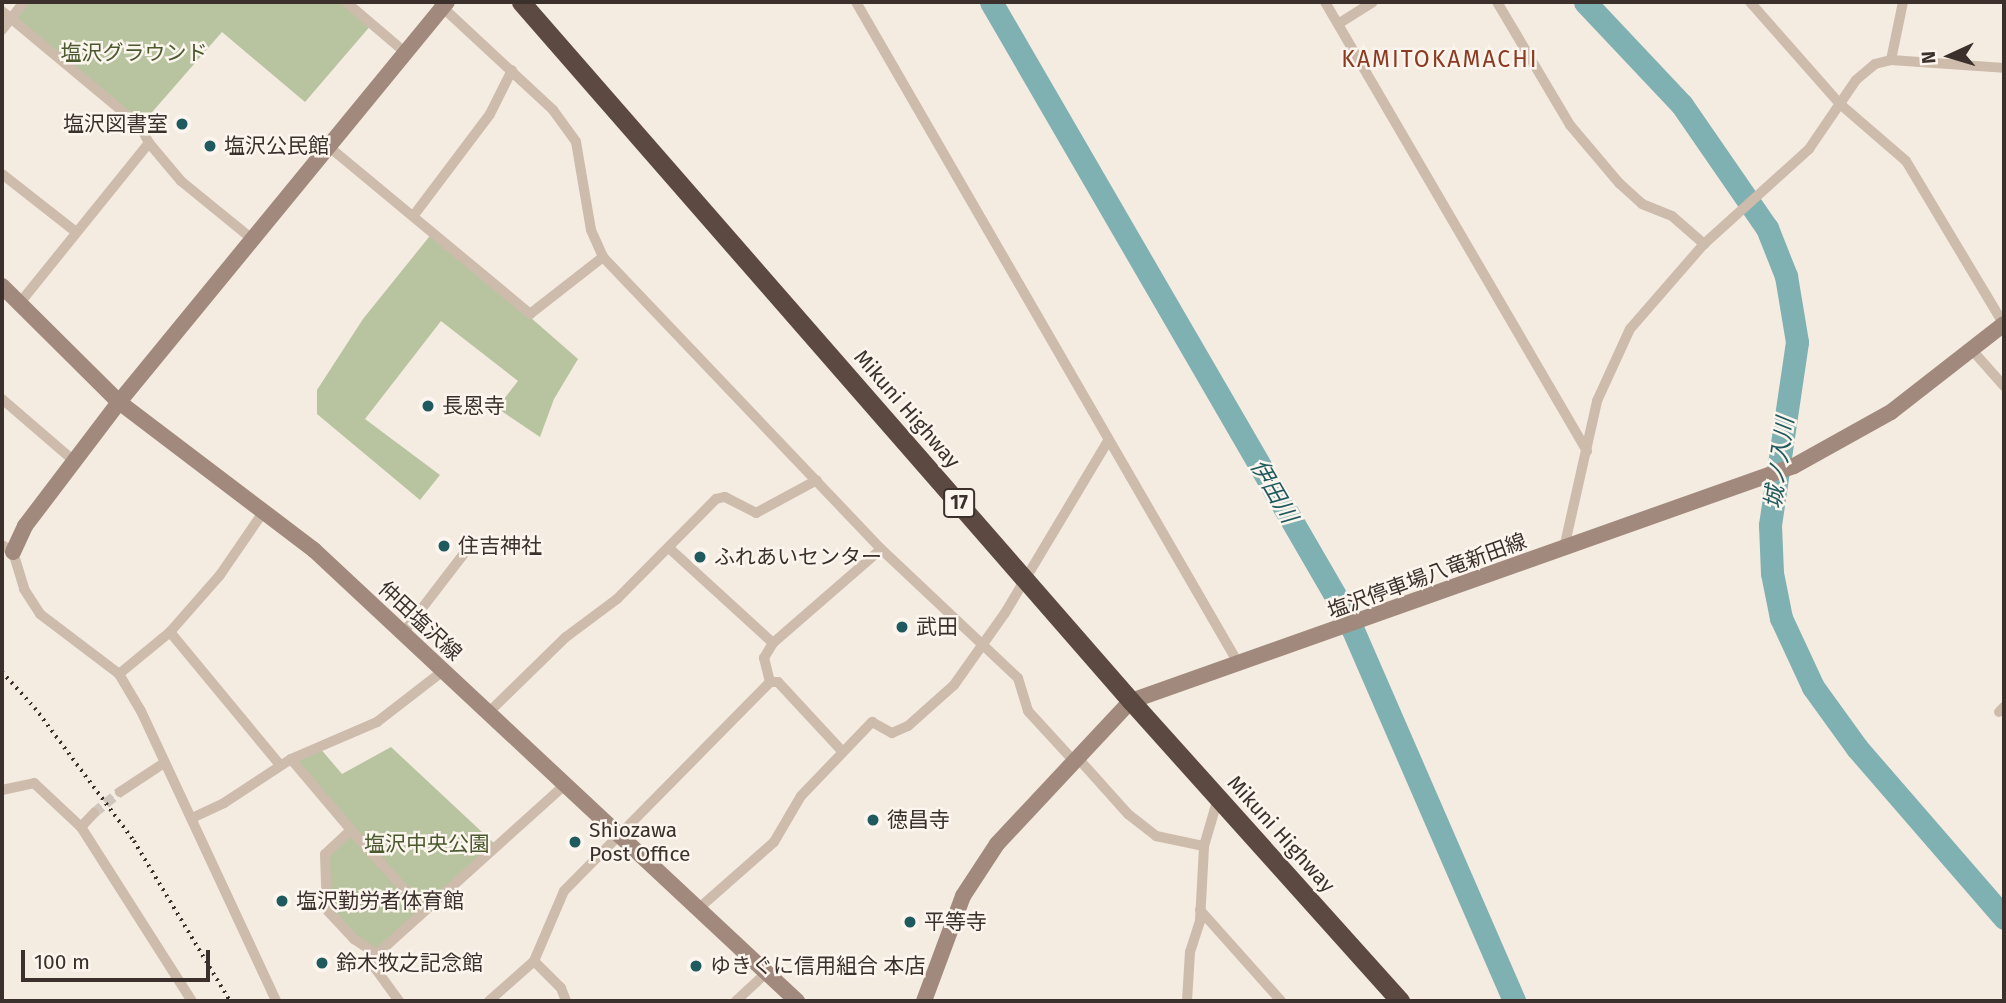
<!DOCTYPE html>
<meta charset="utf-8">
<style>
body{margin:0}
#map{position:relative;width:2006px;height:1003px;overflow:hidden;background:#f4ebe1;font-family:"Fira Sans","Noto Sans JP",sans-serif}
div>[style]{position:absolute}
.green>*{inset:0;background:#b8c4a0}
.river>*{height:23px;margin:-11.5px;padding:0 11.5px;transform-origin:11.5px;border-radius:11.5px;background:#7fb0b2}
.street-tunnel>*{height:10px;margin-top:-5px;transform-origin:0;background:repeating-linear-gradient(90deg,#cfc6bd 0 10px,transparent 0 15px)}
.street>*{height:10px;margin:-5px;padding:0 5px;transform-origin:5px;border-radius:5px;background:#cdbbac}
.secondary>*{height:16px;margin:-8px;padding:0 8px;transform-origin:8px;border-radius:8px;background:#a18a7d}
.highway>*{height:19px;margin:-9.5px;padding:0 9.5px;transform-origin:9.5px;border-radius:9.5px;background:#5c4a42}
.rail>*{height:3.5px;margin-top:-1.75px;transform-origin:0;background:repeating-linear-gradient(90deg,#3b302b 0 2px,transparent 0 7px)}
.dots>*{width:19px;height:19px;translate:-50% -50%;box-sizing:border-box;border:4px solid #fbf5ee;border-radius:50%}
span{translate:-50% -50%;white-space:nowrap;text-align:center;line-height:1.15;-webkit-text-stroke:5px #fbf5ee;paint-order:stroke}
.shield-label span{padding:2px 5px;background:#fbf5ee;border:2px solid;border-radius:5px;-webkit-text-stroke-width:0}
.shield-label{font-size:19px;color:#3b302b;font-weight:700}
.park-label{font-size:21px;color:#4a5a2e}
.poi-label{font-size:21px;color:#3b302b}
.right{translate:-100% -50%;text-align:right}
.left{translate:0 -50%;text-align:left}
.street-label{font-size:21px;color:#3b302b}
.neighbourhood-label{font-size:23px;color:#8c3b22;letter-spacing:2px}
.water-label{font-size:23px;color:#1f5a5e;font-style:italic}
.frame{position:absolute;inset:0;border:4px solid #3b302b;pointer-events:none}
.north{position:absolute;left:1915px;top:21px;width:70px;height:70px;-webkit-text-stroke:5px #fbf5ee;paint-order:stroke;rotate:266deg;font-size:19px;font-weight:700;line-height:28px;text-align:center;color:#3b302b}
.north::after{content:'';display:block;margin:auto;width:24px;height:32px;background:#3b302b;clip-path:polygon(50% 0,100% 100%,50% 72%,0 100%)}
.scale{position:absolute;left:21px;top:950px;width:189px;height:32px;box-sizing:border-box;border:4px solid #3b302b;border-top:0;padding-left:9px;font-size:21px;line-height:24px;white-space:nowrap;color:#3b302b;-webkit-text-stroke:5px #fbf5ee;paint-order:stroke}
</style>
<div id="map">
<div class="green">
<div style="clip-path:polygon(24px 2px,346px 2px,372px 24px,305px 102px,222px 32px,140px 126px,11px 19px)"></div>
<div style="clip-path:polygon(433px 232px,578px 359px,554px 399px,540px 437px,497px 408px,518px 381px,441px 321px,365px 419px,440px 475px,420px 500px,317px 414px,317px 390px,363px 319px)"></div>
<div style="clip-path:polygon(319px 747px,342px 774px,391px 747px,497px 846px,377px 954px,327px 910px,325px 854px,351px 830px,291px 759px)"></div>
</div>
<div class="river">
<div style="left:991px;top:2px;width:708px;rotate:59.88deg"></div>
<div style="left:1346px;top:614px;width:422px;rotate:66.5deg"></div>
<div style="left:1585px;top:2px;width:141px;rotate:46.7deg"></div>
<div style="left:1682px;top:105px;width:150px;rotate:55.4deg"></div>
<div style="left:1767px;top:228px;width:52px;rotate:68.4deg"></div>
<div style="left:1786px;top:276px;width:67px;rotate:80.5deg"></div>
<div style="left:1797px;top:342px;width:185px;rotate:98.4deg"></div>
<div style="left:1770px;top:525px;width:48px;rotate:87.6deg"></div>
<div style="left:1772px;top:573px;width:46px;rotate:78.7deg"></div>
<div style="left:1781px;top:618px;width:76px;rotate:65.1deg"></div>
<div style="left:1813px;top:687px;width:75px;rotate:54.2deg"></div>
<div style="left:1857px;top:748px;width:225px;rotate:49.1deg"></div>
</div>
<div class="street-tunnel">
<div style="left:94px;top:813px;width:33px;rotate:-39deg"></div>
</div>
<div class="street">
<div style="left:346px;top:2px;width:79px;rotate:40.4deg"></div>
<div style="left:856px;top:2px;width:761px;rotate:59.97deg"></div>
<div style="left:1325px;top:2px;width:520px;rotate:59.74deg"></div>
<div style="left:1497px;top:2px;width:143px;rotate:59.3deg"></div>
<div style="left:1570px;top:125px;width:76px;rotate:49.8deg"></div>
<div style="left:1619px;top:183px;width:31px;rotate:42deg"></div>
<div style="left:1642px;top:204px;width:32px;rotate:22deg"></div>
<div style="left:1672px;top:216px;width:43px;rotate:41.2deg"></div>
<div style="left:1750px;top:2px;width:136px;rotate:48.6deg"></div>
<div style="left:1840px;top:104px;width:87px;rotate:40.8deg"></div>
<div style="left:1906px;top:161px;width:191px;rotate:59.1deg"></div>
<div style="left:439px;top:4px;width:156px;rotate:42.9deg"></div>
<div style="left:553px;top:110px;width:39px;rotate:54deg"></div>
<div style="left:576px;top:142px;width:89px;rotate:80.3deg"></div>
<div style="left:591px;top:230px;width:30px;rotate:66deg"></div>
<div style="left:603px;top:257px;width:403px;rotate:46.4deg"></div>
<div style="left:881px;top:549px;width:188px;rotate:43.3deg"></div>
<div style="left:1018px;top:678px;width:34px;rotate:73deg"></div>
<div style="left:1028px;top:711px;width:65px;rotate:47.5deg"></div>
<div style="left:2px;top:11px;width:180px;rotate:39.8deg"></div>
<div style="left:140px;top:126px;width:19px;rotate:62deg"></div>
<div style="left:1338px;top:24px;width:41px;rotate:-32.2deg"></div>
<div style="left:2px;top:30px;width:36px;rotate:-52deg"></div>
<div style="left:1891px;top:60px;width:59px;rotate:-78.3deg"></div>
<div style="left:328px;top:146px;width:263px;rotate:39.7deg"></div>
<div style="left:530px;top:314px;width:93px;rotate:-38deg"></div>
<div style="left:2px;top:174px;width:94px;rotate:38.1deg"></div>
<div style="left:414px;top:215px;width:126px;rotate:-53deg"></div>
<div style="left:490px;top:114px;width:49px;rotate:-63.4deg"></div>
<div style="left:19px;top:304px;width:207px;rotate:-51.1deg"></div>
<div style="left:149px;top:143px;width:50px;rotate:49.9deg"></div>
<div style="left:181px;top:181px;width:92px;rotate:39.2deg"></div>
<div style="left:1972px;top:350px;width:48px;rotate:48.4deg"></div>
<div style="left:2px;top:399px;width:95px;rotate:40.7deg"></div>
<div style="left:2px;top:545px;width:13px;rotate:32deg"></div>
<div style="left:13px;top:552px;width:39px;rotate:73deg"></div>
<div style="left:24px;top:589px;width:30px;rotate:57deg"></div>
<div style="left:40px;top:614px;width:99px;rotate:37.2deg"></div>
<div style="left:119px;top:674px;width:43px;rotate:59.3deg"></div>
<div style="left:141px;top:711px;width:320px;rotate:65deg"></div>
<div style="left:669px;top:548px;width:141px;rotate:42.4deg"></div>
<div style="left:1564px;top:548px;width:151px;rotate:-77.3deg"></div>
<div style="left:1597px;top:401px;width:79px;rotate:-65.4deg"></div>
<div style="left:1630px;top:329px;width:113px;rotate:-49deg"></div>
<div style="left:1704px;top:244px;width:142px;rotate:-42.1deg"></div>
<div style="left:1809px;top:149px;width:83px;rotate:-55.7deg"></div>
<div style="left:1856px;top:80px;width:25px;rotate:-40deg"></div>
<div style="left:1875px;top:64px;width:16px;rotate:-14deg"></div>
<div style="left:1891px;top:60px;width:113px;rotate:4deg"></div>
<div style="left:170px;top:632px;width:173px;rotate:50.4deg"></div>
<div style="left:403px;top:633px;width:113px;rotate:-52.5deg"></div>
<div style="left:119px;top:674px;width:66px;rotate:-39.5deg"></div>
<div style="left:170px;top:632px;width:76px;rotate:-48.7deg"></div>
<div style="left:220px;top:575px;width:78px;rotate:-55.5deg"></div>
<div style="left:770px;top:682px;width:8px"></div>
<div style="left:778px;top:682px;width:94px;rotate:47.2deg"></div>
<div style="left:1999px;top:712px;width:7px;rotate:-45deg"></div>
<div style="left:487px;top:714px;width:110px;rotate:-44.3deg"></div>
<div style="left:566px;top:637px;width:64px;rotate:-36.7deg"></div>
<div style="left:617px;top:599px;width:141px;rotate:-45.3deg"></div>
<div style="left:716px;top:499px;width:9px;rotate:-13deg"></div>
<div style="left:725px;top:497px;width:35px;rotate:27deg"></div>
<div style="left:756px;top:513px;width:69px;rotate:-28.4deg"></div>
<div style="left:1076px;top:756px;width:78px;rotate:48.1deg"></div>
<div style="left:1128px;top:814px;width:36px;rotate:38deg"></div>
<div style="left:1156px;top:836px;width:49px;rotate:11.8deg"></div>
<div style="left:291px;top:759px;width:93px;rotate:49.8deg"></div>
<div style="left:351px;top:830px;width:35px;rotate:137deg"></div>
<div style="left:325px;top:854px;width:56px;rotate:88deg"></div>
<div style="left:327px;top:910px;width:40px;rotate:47deg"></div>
<div style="left:354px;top:939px;width:27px;rotate:33deg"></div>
<div style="left:2px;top:790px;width:33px;rotate:-12deg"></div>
<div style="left:34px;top:783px;width:64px;rotate:43.1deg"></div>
<div style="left:81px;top:827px;width:206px;rotate:57.5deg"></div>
<div style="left:120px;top:792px;width:53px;rotate:-33.4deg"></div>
<div style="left:192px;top:818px;width:35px;rotate:-25deg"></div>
<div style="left:224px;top:803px;width:80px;rotate:-33.3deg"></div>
<div style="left:291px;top:759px;width:94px;rotate:-23.3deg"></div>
<div style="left:377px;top:722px;width:83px;rotate:-37.7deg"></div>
<div style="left:81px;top:827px;width:19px;rotate:-47deg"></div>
<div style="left:351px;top:830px;width:109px;rotate:48deg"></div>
<div style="left:698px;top:909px;width:101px;rotate:-41.4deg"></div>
<div style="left:774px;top:842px;width:53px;rotate:-59.6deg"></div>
<div style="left:801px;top:796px;width:103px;rotate:-46.2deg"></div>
<div style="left:872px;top:722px;width:23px;rotate:29deg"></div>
<div style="left:892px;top:733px;width:17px;rotate:-24deg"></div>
<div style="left:908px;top:726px;width:62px;rotate:-41.7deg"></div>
<div style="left:954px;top:685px;width:88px;rotate:-54.7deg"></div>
<div style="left:1005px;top:613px;width:200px;rotate:-59.1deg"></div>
<div style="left:1200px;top:910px;width:122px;rotate:48.3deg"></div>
<div style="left:534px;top:961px;width:38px;rotate:45deg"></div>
<div style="left:561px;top:988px;width:14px;rotate:69deg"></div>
<div style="left:399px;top:1001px;width:41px;rotate:-126deg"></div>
<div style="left:375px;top:968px;width:14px;rotate:-82deg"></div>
<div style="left:377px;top:954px;width:254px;rotate:-42deg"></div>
<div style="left:489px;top:1001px;width:60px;rotate:-41.6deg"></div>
<div style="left:534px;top:961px;width:76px;rotate:-66.8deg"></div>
<div style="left:564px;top:891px;width:293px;rotate:-45.4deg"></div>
<div style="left:770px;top:682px;width:25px;rotate:-104deg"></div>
<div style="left:764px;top:658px;width:17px;rotate:-59deg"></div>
<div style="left:773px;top:643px;width:143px;rotate:-41deg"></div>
<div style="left:736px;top:1001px;width:41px;rotate:-43deg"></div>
<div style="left:1187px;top:1001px;width:49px;rotate:-86.5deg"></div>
<div style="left:1190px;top:952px;width:33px;rotate:-72deg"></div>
<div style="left:1200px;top:921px;width:75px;rotate:-86.9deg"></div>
<div style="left:1204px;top:846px;width:50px;rotate:-73.7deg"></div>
</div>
<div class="secondary">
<div style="left:2px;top:286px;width:165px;rotate:44.8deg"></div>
<div style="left:119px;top:402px;width:245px;rotate:37.2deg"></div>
<div style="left:314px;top:550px;width:661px;rotate:43.04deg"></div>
<div style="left:13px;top:552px;width:29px;rotate:-65deg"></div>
<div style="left:25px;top:526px;width:156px;rotate:-52.8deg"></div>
<div style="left:119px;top:402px;width:517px;rotate:-50.65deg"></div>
<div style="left:924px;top:1001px;width:112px;rotate:-69.6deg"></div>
<div style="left:963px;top:896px;width:62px;rotate:-56.8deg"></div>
<div style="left:997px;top:844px;width:196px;rotate:-46.9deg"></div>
<div style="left:1131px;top:701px;width:703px;rotate:-19.52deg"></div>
<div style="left:1794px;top:466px;width:111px;rotate:-29.1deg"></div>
<div style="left:1891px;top:412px;width:143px;rotate:-37.9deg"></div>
</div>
<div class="highway">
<div style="left:521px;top:2px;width:928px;rotate:48.89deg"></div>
<div style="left:1131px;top:701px;width:403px;rotate:48.1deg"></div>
</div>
<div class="rail">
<div style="left:2px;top:672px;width:49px;rotate:47.5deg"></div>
<div style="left:35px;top:708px;width:166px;rotate:53.3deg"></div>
<div style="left:134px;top:841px;width:187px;rotate:59deg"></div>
</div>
<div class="dots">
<div style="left:182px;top:124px;background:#1f5a5e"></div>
<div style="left:210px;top:146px;background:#1f5a5e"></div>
<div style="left:428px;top:406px;background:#1f5a5e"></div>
<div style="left:444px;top:546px;background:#1f5a5e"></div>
<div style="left:700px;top:557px;background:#1f5a5e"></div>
<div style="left:902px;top:627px;background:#1f5a5e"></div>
<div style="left:873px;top:820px;background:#1f5a5e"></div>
<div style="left:575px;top:842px;background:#1f5a5e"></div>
<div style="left:282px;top:901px;background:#1f5a5e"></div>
<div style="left:910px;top:922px;background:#1f5a5e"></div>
<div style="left:322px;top:963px;background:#1f5a5e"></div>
<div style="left:696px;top:966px;background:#1f5a5e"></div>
</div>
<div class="shield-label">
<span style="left:959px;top:503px">17</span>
</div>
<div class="park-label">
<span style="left:134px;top:53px">塩沢グラウンド</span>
<span style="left:427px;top:844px">塩沢中央公園</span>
</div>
<div class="poi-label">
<span class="right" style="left:168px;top:124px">塩沢図書室</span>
<span class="left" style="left:224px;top:146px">塩沢公民館</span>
<span class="left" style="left:442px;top:406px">長恩寺</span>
<span class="left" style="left:458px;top:546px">住吉神社</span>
<span class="left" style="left:714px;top:557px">ふれあいセンター</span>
<span class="left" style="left:916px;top:627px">武田</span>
<span class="left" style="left:887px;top:820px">徳昌寺</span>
<span class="left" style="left:589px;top:842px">Shiozawa<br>Post Office</span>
<span class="left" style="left:296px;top:901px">塩沢勤労者体育館</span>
<span class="left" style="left:924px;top:922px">平等寺</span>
<span class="left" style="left:336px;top:963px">鈴木牧之記念館</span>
<span class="left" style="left:710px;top:966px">ゆきぐに信用組合 本店</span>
</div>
<div class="street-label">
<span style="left:907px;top:409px;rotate:49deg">Mikuni Highway</span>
<span style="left:1427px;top:576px;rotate:-20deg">塩沢停車場八竜新田線</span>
<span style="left:420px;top:621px;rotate:43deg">仲田塩沢線</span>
<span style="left:1281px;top:834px;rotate:48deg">Mikuni Highway</span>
</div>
<div class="neighbourhood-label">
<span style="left:1440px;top:59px">KAMITOKAMACHI</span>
</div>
<div class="water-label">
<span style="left:1779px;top:463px;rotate:-82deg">城ノ入川</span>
<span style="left:1274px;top:491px;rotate:60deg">伊田川</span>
</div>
<div class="frame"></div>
<div class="north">N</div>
<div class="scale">100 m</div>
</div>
